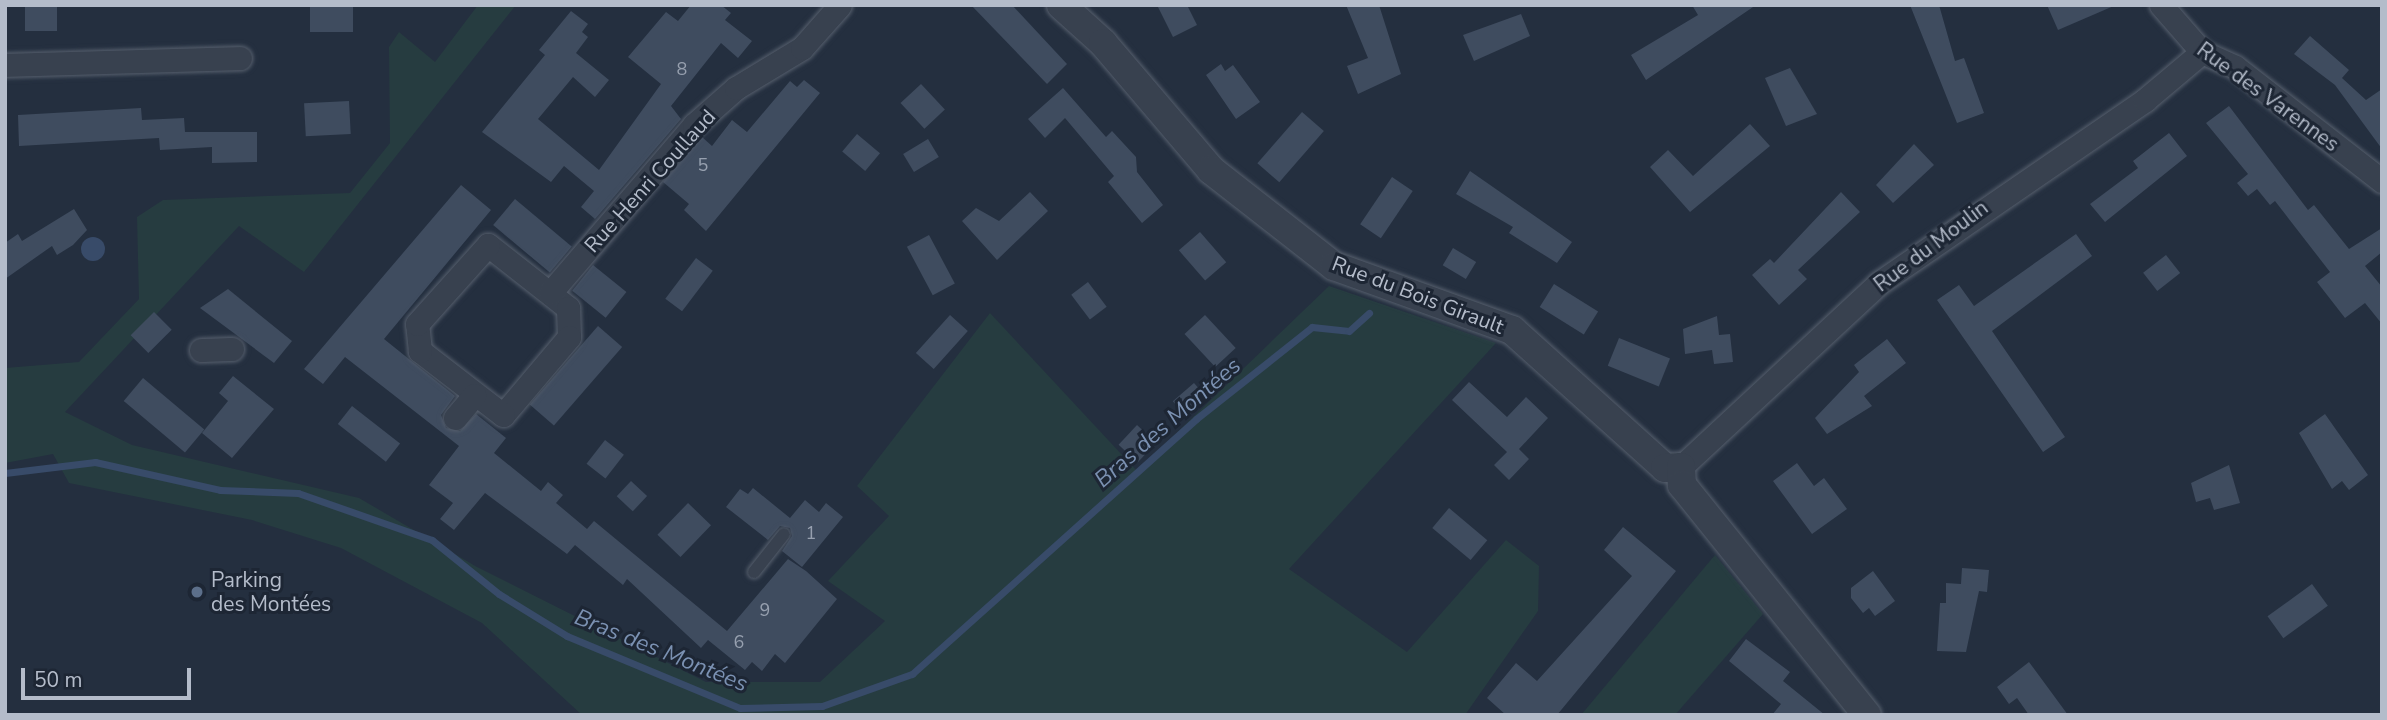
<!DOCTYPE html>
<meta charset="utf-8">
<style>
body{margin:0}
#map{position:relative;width:2387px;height:720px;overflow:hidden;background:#242f3f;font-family:"Nunito Sans",sans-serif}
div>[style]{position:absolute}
.green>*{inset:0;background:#263c40}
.water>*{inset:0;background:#384b69}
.round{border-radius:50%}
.stream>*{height:7px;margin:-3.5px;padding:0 3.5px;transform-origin:3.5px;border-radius:3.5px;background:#384b69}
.building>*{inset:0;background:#3f4c5f;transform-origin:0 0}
.roads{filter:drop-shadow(0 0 2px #565f6d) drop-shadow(0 0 2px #565f6d)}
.service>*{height:12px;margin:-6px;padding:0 6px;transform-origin:6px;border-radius:6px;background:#38414f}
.minor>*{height:23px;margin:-11.5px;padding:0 11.5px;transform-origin:11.5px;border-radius:11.5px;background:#38414f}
.tertiary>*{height:28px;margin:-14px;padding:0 14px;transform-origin:14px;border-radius:14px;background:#38414f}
.dots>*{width:19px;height:19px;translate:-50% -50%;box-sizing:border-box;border:4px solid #1d2634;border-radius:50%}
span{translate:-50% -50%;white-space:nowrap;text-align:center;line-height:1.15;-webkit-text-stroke:6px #1d2634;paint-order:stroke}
.number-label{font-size:18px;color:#97a0af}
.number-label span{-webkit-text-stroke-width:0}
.street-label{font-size:21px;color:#b4bcca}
.poi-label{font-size:21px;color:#b4bcca}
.left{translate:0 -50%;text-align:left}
.water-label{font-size:23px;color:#7b91b2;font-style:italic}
.frame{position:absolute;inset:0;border:7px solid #b4bcca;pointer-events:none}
.scale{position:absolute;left:21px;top:668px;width:170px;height:32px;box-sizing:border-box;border:4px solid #b4bcca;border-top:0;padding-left:9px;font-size:21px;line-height:24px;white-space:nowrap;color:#b4bcca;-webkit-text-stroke:5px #1d2634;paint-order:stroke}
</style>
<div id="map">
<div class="green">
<div style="clip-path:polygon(478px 5px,516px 5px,304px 272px,239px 226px,65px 412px,132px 445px,359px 498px,477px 567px,706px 682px,820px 682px,885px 621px,828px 581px,889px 516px,857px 486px,990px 313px,1137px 471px,1329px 286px,1496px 343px,1289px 569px,1407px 652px,1506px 540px,1539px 566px,1538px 611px,1465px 715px,582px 715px,482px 623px,341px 548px,252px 520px,69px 483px,53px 454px,5px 463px,5px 368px,79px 362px,139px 299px,137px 217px,163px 200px,350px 193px,390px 143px,389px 47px,399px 32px,435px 62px)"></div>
<div style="clip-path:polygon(1715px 555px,1763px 614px,1675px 715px,1581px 715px)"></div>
</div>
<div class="water">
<div class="round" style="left:81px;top:237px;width:24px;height:24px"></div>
</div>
<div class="stream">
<div style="left:5px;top:473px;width:91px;rotate:-7deg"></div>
<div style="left:95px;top:462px;width:128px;rotate:12.6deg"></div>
<div style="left:220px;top:490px;width:78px;rotate:2.2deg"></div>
<div style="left:298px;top:493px;width:142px;rotate:19.3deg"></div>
<div style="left:432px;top:540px;width:86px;rotate:38.9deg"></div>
<div style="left:499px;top:594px;width:80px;rotate:31.7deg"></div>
<div style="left:567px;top:636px;width:187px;rotate:22.6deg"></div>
<div style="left:740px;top:708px;width:82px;rotate:-1.4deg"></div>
<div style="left:822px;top:706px;width:96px;rotate:-19.6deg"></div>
<div style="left:912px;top:674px;width:382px;rotate:-41.9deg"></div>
<div style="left:1196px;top:419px;width:148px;rotate:-38.4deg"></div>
<div style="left:1312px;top:327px;width:37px;rotate:6deg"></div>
<div style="left:1349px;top:331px;width:27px;rotate:-42deg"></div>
</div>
<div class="building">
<div style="left:25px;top:5px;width:32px;height:26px"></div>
<div style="left:310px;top:5px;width:43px;height:27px"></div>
<div style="clip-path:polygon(691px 5px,721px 5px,731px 13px,725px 20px,752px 41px,738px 58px,721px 43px,671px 106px,681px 119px,595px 219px,581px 207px,594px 191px,564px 166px,551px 182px,482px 132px,545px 55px,539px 50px,571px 11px,588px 24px,582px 32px,588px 37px,576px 53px,609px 80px,595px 97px,573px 77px,538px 119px,599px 170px,661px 84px,628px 57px,666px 12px,678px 21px)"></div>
<div style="clip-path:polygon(971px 5px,1012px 5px,1067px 64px,1047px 84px)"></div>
<div style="clip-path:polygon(1157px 5px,1187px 5px,1197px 25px,1173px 37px)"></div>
<div style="clip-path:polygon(1346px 5px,1379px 5px,1401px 74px,1358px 94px,1347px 66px,1368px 58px)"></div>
<div style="clip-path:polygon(1692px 5px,1756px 5px,1646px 80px,1631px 55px,1698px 15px)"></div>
<div style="clip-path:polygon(1910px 5px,1939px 5px,1955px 61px,1964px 58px,1984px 113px,1957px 123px)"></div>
<div style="clip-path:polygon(2047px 5px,2116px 5px,2058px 30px)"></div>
<div style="clip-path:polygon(1521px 14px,1530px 36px,1474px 61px,1463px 35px)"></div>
<div style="clip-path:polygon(2310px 36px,2349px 70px,2342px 78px,2366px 100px,2382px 89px,2382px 149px,2335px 85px,2294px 54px)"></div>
<div style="clip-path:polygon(1221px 64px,1225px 71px,1233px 65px,1260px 102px,1236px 119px,1206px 75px)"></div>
<div style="clip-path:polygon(1790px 68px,1817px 114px,1786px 126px,1765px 78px)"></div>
<div style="clip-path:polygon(804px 80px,820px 93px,706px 231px,684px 210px,689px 204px,663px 182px,702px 137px,712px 146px,732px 120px,747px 132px,790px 81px,797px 87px)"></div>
<div style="left:921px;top:84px;width:35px;height:28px;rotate:47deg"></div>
<div style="clip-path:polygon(1063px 88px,1106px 137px,1112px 131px,1136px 157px,1137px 172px,1163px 205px,1142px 223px,1108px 182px,1114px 176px,1065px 118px,1045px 138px,1028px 119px)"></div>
<div style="left:349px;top:101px;width:33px;height:45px;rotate:87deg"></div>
<div style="clip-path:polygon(2229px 106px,2308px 210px,2314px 205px,2349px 249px,2382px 228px,2382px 252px,2365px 266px,2382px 287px,2382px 324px,2365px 303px,2345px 318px,2317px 282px,2330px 272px,2275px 201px,2270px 205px,2257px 189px,2248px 196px,2237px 183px,2248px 174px,2206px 123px)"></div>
<div style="clip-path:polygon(141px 108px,142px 120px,184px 118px,185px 132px,257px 132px,257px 162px,212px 163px,212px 147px,160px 150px,159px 138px,19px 146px,18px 115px)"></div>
<div style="left:1302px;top:112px;width:29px;height:68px;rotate:41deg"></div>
<div style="clip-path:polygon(1750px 124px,1770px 146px,1690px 212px,1650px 167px,1668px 150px,1693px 176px)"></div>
<div style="clip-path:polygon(2169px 133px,2187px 156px,2105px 222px,2090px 204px,2138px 168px,2133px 161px)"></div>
<div style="left:857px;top:134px;width:30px;height:23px;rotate:40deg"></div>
<div style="left:928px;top:139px;width:21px;height:29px;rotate:59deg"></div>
<div style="clip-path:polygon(1914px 144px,1934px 165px,1893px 203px,1876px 185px)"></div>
<div style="clip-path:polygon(1470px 171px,1572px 242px,1557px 263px,1509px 233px,1513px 227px,1456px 194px)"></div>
<div style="left:1392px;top:177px;width:25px;height:57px;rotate:34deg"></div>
<div style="clip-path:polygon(461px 185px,491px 210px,384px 339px,455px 396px,441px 415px,446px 428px,460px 431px,476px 414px,506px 438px,494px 453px,541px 491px,548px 482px,563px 495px,556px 503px,587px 529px,594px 521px,727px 631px,788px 559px,806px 571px,837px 599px,785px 663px,775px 654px,762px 671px,752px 662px,745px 670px,708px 640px,701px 648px,627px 579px,623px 585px,575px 545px,567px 554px,485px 493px,454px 530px,440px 519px,453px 503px,429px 485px,459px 446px,345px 357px,323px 384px,304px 369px)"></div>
<div style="clip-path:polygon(1030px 192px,1048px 211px,997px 260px,962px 221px,976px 208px,999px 221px)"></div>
<div style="clip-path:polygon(1841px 192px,1860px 212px,1798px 270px,1807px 279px,1779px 305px,1752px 275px,1770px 259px,1774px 263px)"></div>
<div style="left:515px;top:199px;width:74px;height:34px;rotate:40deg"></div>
<div style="clip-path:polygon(74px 209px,87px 230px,73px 245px,57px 255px,52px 246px,5px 279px,5px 243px,18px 234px,22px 241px)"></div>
<div style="left:1200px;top:232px;width:40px;height:28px;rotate:49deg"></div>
<div style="clip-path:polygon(2076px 234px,2092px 256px,1992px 331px,2065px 437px,2043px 452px,1937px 300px,1959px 285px,1974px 306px)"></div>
<div style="left:929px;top:235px;width:55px;height:25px;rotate:62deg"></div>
<div style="left:1453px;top:248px;width:27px;height:20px;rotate:31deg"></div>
<div style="left:2166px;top:255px;width:23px;height:29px;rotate:52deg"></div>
<div style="left:696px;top:258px;width:21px;height:51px;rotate:37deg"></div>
<div style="left:593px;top:265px;width:43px;height:33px;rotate:39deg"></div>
<div style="left:1088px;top:282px;width:31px;height:21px;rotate:53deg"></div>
<div style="left:1554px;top:284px;width:52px;height:27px;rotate:32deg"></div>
<div style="clip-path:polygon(228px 289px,292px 341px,274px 363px,200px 308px)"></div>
<div style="left:154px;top:312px;width:25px;height:33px;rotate:45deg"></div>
<div style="left:950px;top:315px;width:24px;height:51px;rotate:42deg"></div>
<div style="left:1205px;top:315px;width:45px;height:28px;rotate:47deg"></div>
<div style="clip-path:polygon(1717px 316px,1719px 335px,1730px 334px,1733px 362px,1714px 364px,1712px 350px,1685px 354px,1683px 329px)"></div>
<div style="left:598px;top:326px;width:32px;height:104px;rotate:41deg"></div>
<div style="left:1619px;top:338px;width:55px;height:30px;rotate:22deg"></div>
<div style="clip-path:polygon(1887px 339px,1906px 363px,1864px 396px,1872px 406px,1827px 434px,1815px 418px,1859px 372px,1854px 365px)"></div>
<div style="clip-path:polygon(233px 376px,274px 409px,232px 458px,202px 433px,228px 401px,219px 393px)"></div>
<div style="left:143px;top:378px;width:80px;height:30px;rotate:40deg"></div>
<div style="clip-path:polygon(1469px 382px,1507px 417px,1526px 397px,1548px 418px,1519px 449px,1529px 459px,1509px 480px,1494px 465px,1507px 452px,1452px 400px)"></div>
<div style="left:1194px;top:383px;width:21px;height:28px;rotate:49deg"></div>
<div style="left:352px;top:406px;width:61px;height:23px;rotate:38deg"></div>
<div style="clip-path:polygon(2325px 414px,2368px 475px,2349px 490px,2342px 481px,2332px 489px,2299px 433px)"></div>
<div style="left:1137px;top:425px;width:26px;height:27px;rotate:43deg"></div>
<div style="left:605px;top:440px;width:24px;height:30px;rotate:38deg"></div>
<div style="clip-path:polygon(1797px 463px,1814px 486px,1824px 478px,1847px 509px,1812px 534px,1773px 481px)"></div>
<div style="clip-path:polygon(2229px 465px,2240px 503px,2214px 510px,2210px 498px,2196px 502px,2191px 483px)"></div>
<div style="left:631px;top:481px;width:22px;height:21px;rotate:43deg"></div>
<div style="clip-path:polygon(753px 488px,790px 518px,805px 500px,819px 512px,826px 503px,843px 517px,802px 567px,782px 551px,792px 536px,790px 528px,780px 526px,768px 540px,726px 507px,740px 489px,748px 494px)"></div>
<div style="left:688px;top:503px;width:32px;height:44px;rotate:44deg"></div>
<div style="left:1449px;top:508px;width:50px;height:26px;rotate:40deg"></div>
<div style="clip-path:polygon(1623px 527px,1676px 571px,1557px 715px,1506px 715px,1487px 698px,1516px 663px,1537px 681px,1632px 576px,1604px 550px)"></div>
<div style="clip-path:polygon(1962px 568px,1989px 570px,1987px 592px,1979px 591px,1966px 652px,1937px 651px,1940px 603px,1946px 603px,1946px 583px,1961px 584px)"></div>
<div style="clip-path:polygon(1873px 571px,1895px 601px,1875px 616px,1869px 608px,1863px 613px,1851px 598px,1851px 588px)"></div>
<div style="left:2312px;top:584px;width:27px;height:55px;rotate:54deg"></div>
<div style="clip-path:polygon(1746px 639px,1790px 672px,1783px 681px,1825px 715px,1772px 715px,1781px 704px,1729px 661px)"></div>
<div style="clip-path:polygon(2029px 662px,2068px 715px,2029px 715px,2017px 698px,2009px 704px,1997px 687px)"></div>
</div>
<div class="roads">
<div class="service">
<div style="left:754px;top:572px;width:48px;rotate:-51.7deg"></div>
</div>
<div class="minor">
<div style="left:2161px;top:5px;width:62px;rotate:48.9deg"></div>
<div style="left:2202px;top:52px;width:36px;rotate:24deg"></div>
<div style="left:2235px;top:67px;width:186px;rotate:37.8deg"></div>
<div style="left:5px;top:65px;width:235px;rotate:-1.7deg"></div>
<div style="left:488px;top:245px;width:102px;rotate:38.2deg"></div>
<div style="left:568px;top:308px;width:29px;rotate:88deg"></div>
<div style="left:569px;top:337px;width:102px;rotate:130.2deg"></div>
<div style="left:503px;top:415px;width:105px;rotate:-142.4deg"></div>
<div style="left:420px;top:351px;width:27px;rotate:-96deg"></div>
<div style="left:417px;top:324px;width:106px;rotate:-48.1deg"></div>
<div style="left:550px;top:293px;width:221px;rotate:-49.4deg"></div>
<div style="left:694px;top:125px;width:56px;rotate:-41.4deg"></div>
<div style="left:736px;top:88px;width:77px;rotate:-31.2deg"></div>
<div style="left:802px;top:48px;width:57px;rotate:-48.5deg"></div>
<div style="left:201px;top:350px;width:31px;rotate:-2deg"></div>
<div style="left:455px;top:418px;width:30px;rotate:-50deg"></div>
<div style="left:1681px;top:467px;width:270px;rotate:-42.9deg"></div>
<div style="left:1879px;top:283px;width:323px;rotate:-34.5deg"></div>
<div style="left:2145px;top:100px;width:75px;rotate:-40.1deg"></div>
</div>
<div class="tertiary">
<div style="left:1061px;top:5px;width:57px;rotate:42.1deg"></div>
<div style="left:1103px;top:43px;width:167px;rotate:49.6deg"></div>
<div style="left:1211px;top:170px;width:156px;rotate:38deg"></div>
<div style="left:1334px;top:266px;width:189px;rotate:19.8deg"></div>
<div style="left:1512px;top:330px;width:206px;rotate:42deg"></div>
<div style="left:1665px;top:468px;width:16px;rotate:-4deg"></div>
<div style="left:1681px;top:467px;width:18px;rotate:87deg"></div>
<div style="left:1682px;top:485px;width:295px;rotate:51.2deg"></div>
</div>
</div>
<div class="dots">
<div style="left:197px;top:592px;background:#5c6f8a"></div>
</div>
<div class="number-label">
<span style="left:682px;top:69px">8</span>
<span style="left:703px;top:165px">5</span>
<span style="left:811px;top:533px">1</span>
<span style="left:765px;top:610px">9</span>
<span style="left:739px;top:642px">6</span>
</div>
<div class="street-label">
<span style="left:2268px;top:97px;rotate:36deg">Rue des Varennes</span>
<span style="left:650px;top:181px;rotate:-48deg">Rue Henri Coullaud</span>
<span style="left:1931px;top:246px;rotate:-37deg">Rue du Moulin</span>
<span style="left:1418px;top:295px;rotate:21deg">Rue du Bois Girault</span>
</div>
<div class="poi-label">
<span class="left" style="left:211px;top:592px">Parking<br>des Montées</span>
</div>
<div class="water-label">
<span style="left:1168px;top:423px;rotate:-41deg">Bras des Montées</span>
<span style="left:661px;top:651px;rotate:22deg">Bras des Montées</span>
</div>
<div class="frame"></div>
<div class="scale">50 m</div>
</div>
